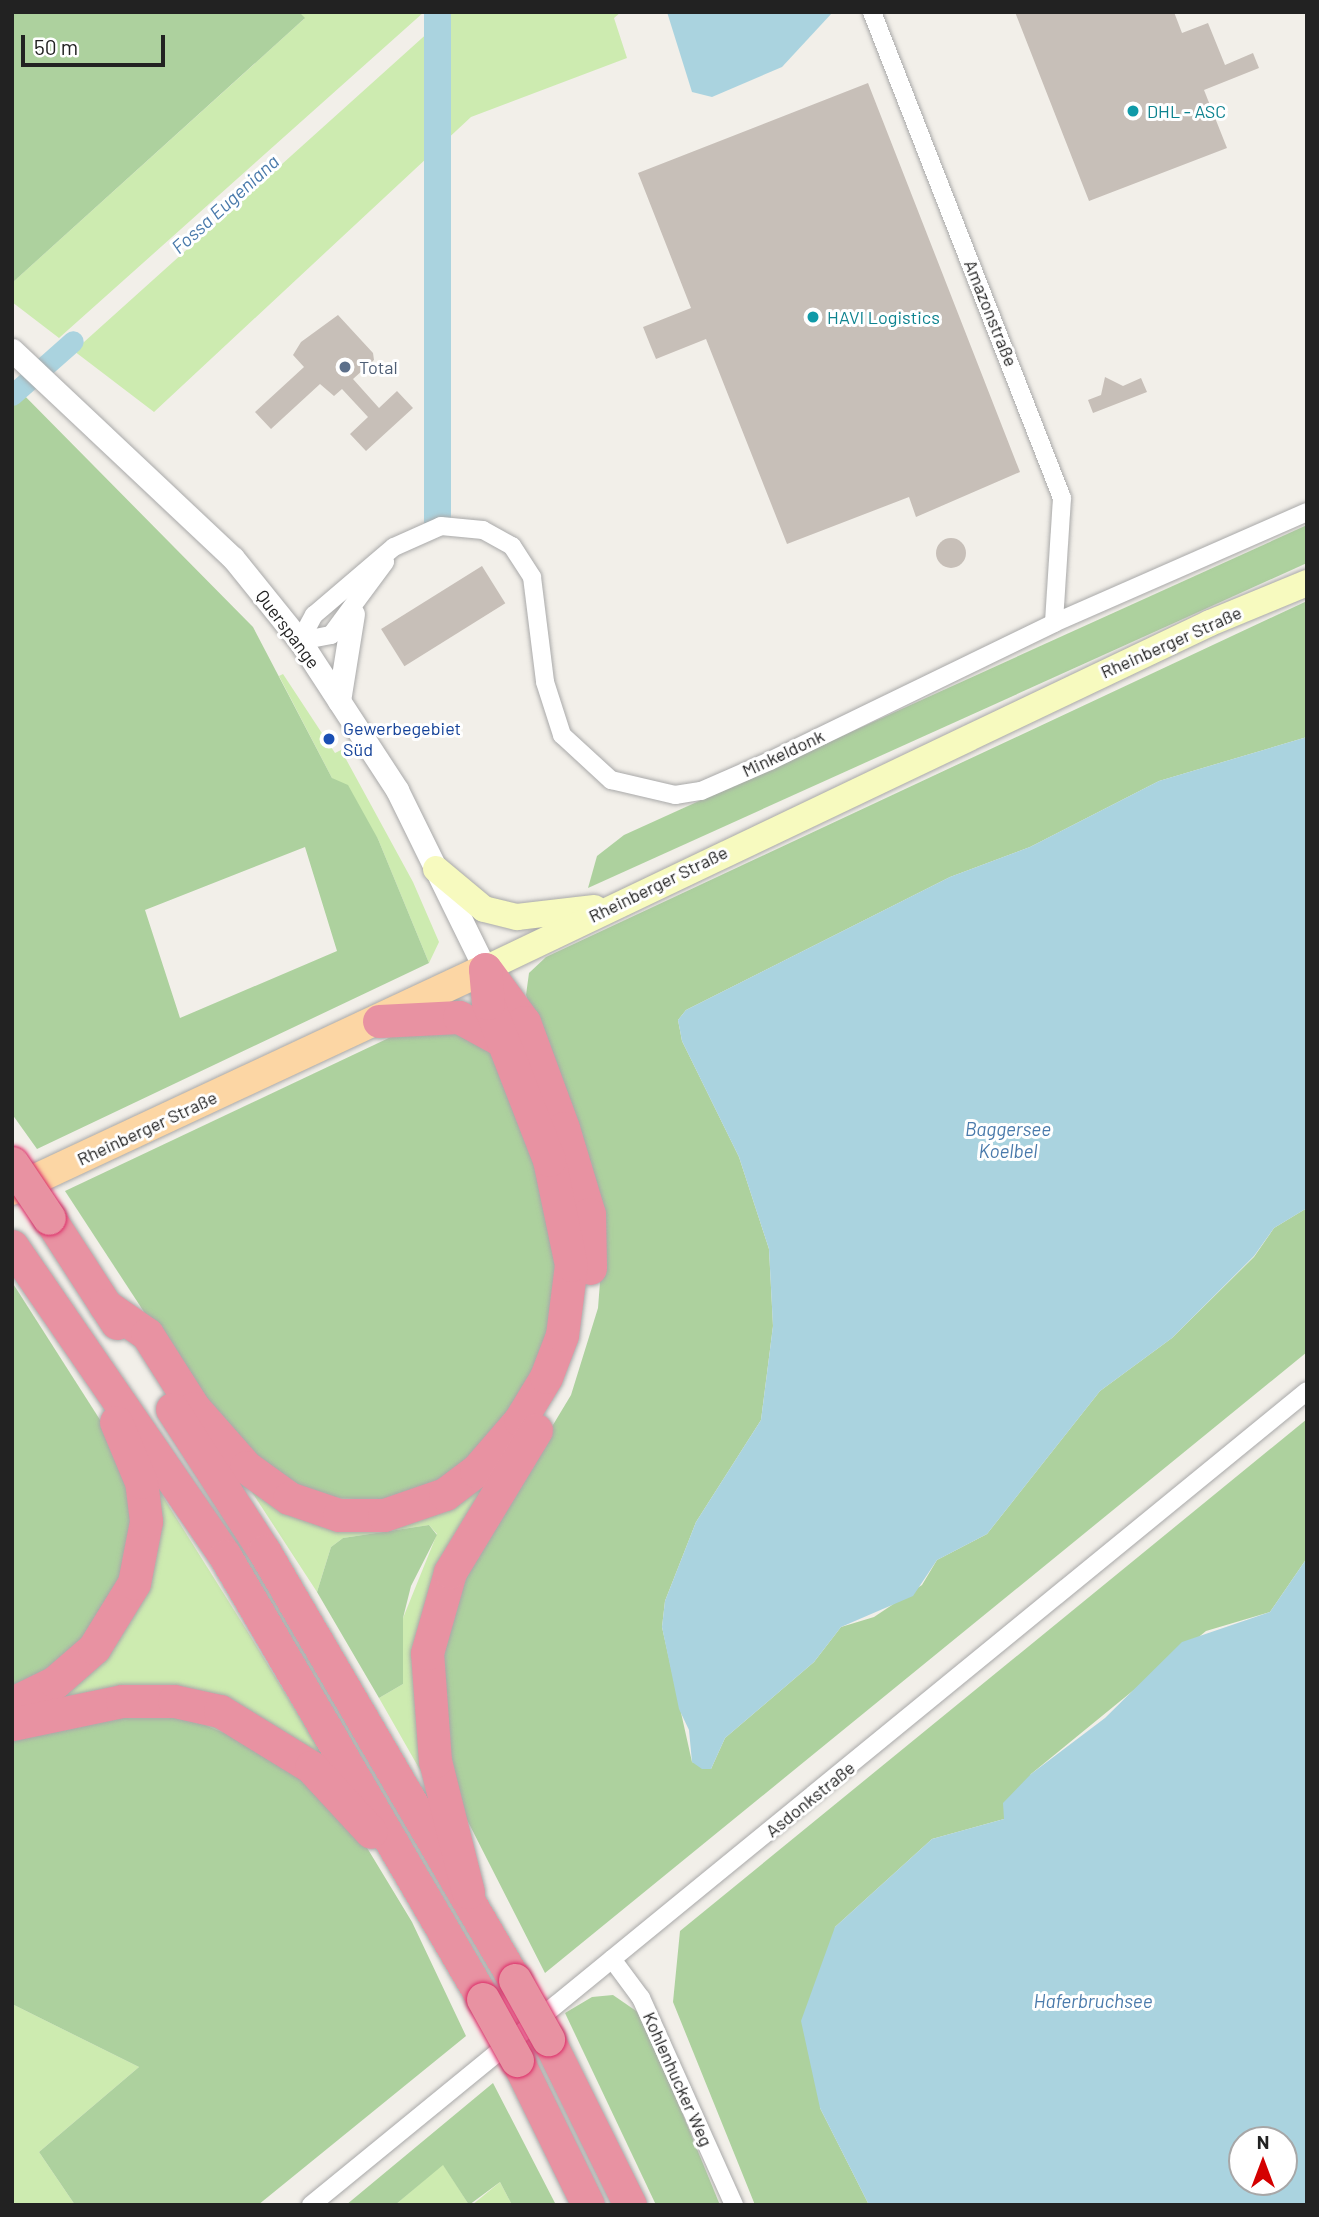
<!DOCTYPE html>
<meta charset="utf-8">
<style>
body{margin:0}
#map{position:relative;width:1319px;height:2217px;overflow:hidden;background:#f2efe9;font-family:Barlow,sans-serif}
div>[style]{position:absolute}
.grass>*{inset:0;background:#cdebb0}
.forest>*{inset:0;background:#add19e}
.water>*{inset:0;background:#aad3df;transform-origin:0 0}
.canal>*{height:21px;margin:-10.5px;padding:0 10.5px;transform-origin:10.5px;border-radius:10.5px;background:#aad3df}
.building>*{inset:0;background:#c7bfb8;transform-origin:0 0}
.round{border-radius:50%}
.roads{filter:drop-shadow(0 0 2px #a9a9a9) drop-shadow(0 0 2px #a9a9a9)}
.minor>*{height:18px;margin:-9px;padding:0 9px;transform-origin:9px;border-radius:9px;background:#fff}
.tertiary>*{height:23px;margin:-11.5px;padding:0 11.5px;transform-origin:11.5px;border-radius:11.5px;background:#fff}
.secondary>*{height:26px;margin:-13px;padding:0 13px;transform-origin:13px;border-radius:13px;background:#f7fabf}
.primary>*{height:30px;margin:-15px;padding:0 15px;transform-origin:15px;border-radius:15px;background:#fcd6a4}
.motorway>*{height:33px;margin:-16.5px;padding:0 16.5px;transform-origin:16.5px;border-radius:16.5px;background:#e892a2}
.bridges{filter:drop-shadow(0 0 2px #dc2a67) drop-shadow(0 0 2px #dc2a67)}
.motorway-bridge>*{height:33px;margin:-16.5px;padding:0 16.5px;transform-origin:16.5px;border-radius:16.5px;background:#e892a2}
.dots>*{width:19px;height:19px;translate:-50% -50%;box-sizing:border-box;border:4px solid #fff;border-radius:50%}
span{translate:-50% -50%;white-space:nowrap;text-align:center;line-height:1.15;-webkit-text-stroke:6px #fff;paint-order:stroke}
.culture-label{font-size:18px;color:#0d838f}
.left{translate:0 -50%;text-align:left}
.street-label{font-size:18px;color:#222}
.service-label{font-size:18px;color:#4e5e75}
.transit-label{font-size:18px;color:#164399}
.water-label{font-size:19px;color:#4a7aab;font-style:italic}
.frame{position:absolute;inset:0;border:14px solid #222;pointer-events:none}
.north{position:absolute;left:1228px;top:2126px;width:70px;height:70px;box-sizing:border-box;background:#fff;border:2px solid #a7a7a7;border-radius:50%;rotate:0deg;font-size:19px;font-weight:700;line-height:28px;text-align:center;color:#222}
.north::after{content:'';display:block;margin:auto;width:24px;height:32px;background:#d40000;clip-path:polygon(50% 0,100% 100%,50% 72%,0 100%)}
.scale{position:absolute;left:21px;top:35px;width:144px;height:32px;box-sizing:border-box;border:4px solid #222;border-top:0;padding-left:9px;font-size:21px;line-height:24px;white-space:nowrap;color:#222;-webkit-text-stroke:5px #fff;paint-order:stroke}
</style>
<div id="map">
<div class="grass">
<div style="clip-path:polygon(299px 12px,424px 12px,59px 338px,12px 302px,12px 283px,304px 19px)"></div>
<div style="clip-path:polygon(451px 12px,621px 12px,614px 18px,627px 58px,471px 117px,154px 412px,74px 351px)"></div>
<div style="clip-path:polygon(283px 674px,335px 753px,341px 750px,413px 882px,439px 942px,429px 963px,378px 839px,332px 778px,279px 676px)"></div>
<div style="clip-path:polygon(491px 1467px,428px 1784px,379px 1698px,403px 1684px,403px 1618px,437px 1534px,429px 1525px,343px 1538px,331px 1547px,317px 1592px,246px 1483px)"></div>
<div style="clip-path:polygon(150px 1476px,246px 1629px,325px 1758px,36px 1706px)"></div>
<div style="clip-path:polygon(12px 2004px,139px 2067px,39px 2152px,75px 2205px,12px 2205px)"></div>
<div style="clip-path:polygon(443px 2164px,469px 2205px,395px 2205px)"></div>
<div style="clip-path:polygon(500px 2182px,512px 2205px,472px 2205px)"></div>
</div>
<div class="forest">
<div style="clip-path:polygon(12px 12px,299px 12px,305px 18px,12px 283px)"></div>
<div style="clip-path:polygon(evenodd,12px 383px,253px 627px,332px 778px,348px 785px,378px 839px,429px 963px,37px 1149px,12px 1114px,12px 383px,305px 847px,337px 951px,180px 1018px,145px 910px,305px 847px)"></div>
<div style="clip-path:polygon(1307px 525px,1307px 563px,588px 888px,597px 856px,624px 835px)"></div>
<div style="clip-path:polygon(1307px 601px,1307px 737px,1159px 781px,1030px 847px,950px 877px,686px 1010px,678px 1020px,682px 1041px,739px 1157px,769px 1249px,773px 1326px,761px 1420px,696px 1522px,665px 1601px,662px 1627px,692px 1762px,711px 1769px,725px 1738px,814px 1662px,841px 1627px,874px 1617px,922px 1585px,937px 1560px,987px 1534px,1100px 1391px,1172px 1338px,1254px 1257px,1274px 1228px,1307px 1208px,1307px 1352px,545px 1973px,460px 1806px,447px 1752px,438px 1668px,456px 1586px,571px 1395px,598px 1308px,602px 1256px,576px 1127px,526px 995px,529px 973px,546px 957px)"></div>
<div style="clip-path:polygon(429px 1024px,485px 1038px,518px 1095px,558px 1259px,547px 1336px,526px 1388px,482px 1449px,439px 1482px,380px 1501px,318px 1496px,269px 1469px,197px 1393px,65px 1191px,393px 1036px)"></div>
<div style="clip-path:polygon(12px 1282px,111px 1437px,130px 1485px,133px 1517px,125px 1573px,94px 1627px,53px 1666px,12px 1689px)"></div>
<div style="clip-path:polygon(1307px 1419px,1307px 1558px,1270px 1612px,1206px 1631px,1031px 1774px,1004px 1819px,932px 1839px,835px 1927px,820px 2108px,869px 2205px,755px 2205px,673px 2002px,680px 1931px)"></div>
<div style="clip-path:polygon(429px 1525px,437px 1535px,411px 1586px,403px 1618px,403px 1684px,379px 1698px,317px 1592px,331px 1547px,343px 1538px)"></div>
<div style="clip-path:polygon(180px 1715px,283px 1757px,352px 1823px,412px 1922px,466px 2036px,258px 2205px,75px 2205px,39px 2152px,139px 2067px,12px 2004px,12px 1736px,95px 1716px)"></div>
<div style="clip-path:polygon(613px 1995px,642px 2015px,720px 2205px,656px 2205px,565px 2013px,592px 1997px)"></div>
<div style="clip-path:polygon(493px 2083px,556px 2205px,512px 2205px,500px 2182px,469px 2205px,443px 2165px,395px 2205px,346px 2205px)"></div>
</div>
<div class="water">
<div style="left:424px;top:12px;width:27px;height:511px"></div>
<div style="clip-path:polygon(667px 12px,832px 12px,832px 13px,782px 67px,712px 97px,692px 92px)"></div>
<div style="clip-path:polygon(1307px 737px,1307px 1208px,1274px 1228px,1254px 1256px,1172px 1338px,1100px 1391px,987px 1534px,937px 1560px,913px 1596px,841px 1627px,814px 1662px,725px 1738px,711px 1769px,702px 1769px,692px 1762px,689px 1730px,679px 1709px,662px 1627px,665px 1601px,696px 1522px,761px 1420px,773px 1326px,769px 1249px,739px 1157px,682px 1041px,678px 1020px,686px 1010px,950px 877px,1030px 847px,1159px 781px)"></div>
<div style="clip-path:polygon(evenodd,1307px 1558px,1307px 2205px,869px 2205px,820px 2108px,801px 2021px,835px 1927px,932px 1839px,1004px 1819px,1003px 1803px,1031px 1774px,1105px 1718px,1182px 1642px,1270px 1612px,1307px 1558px,1242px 2140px,1284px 2140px,1284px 2182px,1242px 2182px,1242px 2140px)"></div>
</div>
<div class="canal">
<div style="left:12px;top:395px;width:81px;rotate:-41.5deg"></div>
</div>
<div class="building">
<div style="clip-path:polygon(1015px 12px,1174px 12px,1182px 33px,1208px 23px,1225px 65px,1253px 53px,1259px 68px,1204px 90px,1227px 148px,1089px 201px)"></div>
<div style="clip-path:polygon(868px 83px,1020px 472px,916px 517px,909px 497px,787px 544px,706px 339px,656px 359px,651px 347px,643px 327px,691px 308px,638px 173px)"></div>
<div style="clip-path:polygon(338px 315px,373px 353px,374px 360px,353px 379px,379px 408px,397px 391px,413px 408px,366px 451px,350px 434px,368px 417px,342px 389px,334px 396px,320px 384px,271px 429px,255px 412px,304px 367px,293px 355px,301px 342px)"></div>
<div style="clip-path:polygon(1105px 377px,1123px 386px,1141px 378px,1147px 392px,1093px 413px,1088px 400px,1101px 395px)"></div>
<div class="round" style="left:936px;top:538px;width:30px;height:30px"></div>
<div style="left:482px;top:566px;width:44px;height:119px;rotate:58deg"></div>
</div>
<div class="roads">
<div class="minor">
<div style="left:872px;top:12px;width:522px;rotate:68.65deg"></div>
<div style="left:1062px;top:498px;width:125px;rotate:93.7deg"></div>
<div style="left:300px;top:641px;width:30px;rotate:-62deg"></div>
<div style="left:314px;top:615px;width:105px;rotate:-40.4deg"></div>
<div style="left:394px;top:547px;width:51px;rotate:-24.1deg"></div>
<div style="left:441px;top:526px;width:42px;rotate:5.4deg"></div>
<div style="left:483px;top:530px;width:33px;rotate:29deg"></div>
<div style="left:512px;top:546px;width:37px;rotate:57deg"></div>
<div style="left:532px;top:577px;width:106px;rotate:82.9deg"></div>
<div style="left:545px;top:682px;width:56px;rotate:72.2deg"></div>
<div style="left:562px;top:735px;width:67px;rotate:42.6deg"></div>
<div style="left:611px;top:780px;width:66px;rotate:13.2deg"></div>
<div style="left:675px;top:795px;width:26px;rotate:-9deg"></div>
<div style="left:701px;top:791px;width:75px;rotate:-23.5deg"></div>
<div style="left:770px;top:761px;width:316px;rotate:-25.9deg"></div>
<div style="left:1054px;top:623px;width:276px;rotate:-23.7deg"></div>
<div style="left:300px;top:641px;width:32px;rotate:-11deg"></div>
<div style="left:331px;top:635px;width:91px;rotate:-53.5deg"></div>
<div style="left:612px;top:1959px;width:49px;rotate:53.4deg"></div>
<div style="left:641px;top:1998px;width:227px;rotate:65.8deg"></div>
<div style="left:311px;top:2205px;width:1286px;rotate:-39.26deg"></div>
</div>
<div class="tertiary">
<div style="left:12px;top:350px;width:303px;rotate:43.3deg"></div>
<div style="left:233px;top:558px;width:107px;rotate:51.1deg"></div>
<div style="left:300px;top:641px;width:178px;rotate:56.9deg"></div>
<div style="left:397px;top:790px;width:199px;rotate:63.8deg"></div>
<div style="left:339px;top:701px;width:88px;rotate:-80.9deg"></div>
</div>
<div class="secondary">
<div style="left:436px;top:869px;width:62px;rotate:39.8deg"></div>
<div style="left:484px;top:909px;width:34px;rotate:14deg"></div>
<div style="left:517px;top:917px;width:78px;rotate:-6.7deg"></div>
<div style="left:485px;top:969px;width:803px;rotate:-25.51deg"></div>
<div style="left:1210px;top:623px;width:105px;rotate:-22.4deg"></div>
</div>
<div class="primary">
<div style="left:12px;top:1190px;width:522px;rotate:-25.04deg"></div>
</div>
<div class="motorway">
<div style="left:485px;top:969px;width:66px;rotate:53.7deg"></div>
<div style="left:524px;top:1022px;width:113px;rotate:69.8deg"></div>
<div style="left:563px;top:1128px;width:90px;rotate:73.2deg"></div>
<div style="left:589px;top:1214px;width:54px;rotate:88.9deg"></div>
<div style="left:379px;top:1021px;width:80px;rotate:-2.9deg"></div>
<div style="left:459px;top:1017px;width:50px;rotate:28.6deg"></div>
<div style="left:49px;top:1218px;width:125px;rotate:57.1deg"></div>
<div style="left:12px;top:1246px;width:376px;rotate:55.5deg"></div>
<div style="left:225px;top:1556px;width:513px;rotate:59.78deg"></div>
<div style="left:105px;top:1305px;width:51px;rotate:34.6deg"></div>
<div style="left:147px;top:1334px;width:88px;rotate:57.6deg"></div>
<div style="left:194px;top:1408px;width:79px;rotate:48.6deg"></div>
<div style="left:246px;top:1467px;width:53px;rotate:35.8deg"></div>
<div style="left:289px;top:1498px;width:53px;rotate:18.8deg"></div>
<div style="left:339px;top:1515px;width:45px"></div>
<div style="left:384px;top:1515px;width:65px;rotate:-19deg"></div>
<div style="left:445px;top:1494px;width:39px;rotate:-37deg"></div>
<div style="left:476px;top:1471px;width:67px;rotate:-49.2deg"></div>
<div style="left:520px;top:1420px;width:50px;rotate:-58.8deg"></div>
<div style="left:546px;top:1377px;width:45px;rotate:-69.1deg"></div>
<div style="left:562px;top:1335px;width:71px;rotate:-82.7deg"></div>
<div style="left:571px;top:1265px;width:107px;rotate:-101.8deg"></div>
<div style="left:549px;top:1160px;width:168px;rotate:-111.2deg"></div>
<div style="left:488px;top:1003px;width:34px;rotate:-95deg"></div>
<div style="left:172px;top:1409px;width:169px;rotate:57.1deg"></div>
<div style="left:264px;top:1551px;width:497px;rotate:59.7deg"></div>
<div style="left:12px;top:1703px;width:48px;rotate:-26deg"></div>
<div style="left:55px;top:1682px;width:52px;rotate:-41.1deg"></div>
<div style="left:94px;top:1648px;width:76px;rotate:-58.4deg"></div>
<div style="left:134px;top:1583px;width:63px;rotate:-79deg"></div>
<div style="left:146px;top:1521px;width:39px;rotate:-97deg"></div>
<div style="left:141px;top:1482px;width:65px;rotate:-112.6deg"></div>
<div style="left:12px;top:1724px;width:112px;rotate:-11.8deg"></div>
<div style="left:122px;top:1701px;width:52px"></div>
<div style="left:174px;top:1701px;width:47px;rotate:12.3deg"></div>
<div style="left:220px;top:1711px;width:107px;rotate:31.6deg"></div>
<div style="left:311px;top:1767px;width:88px;rotate:47.3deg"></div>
<div style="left:468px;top:1892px;width:135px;rotate:-104.1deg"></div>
<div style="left:435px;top:1761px;width:108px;rotate:-94.2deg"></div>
<div style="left:427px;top:1653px;width:84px;rotate:-74.1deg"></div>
<div style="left:450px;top:1572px;width:166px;rotate:-58.8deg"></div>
<div style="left:548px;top:2039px;width:185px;rotate:63.7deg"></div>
<div style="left:517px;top:2060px;width:161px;rotate:63.9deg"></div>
</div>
</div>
<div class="bridges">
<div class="motorway-bridge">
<div style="left:12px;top:1163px;width:66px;rotate:56.1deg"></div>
<div style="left:515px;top:1980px;width:68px;rotate:60.8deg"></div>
<div style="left:483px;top:1999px;width:70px;rotate:60.9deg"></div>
</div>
</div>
<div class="dots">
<div style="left:1133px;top:111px;background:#0f9aa8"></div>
<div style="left:813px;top:317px;background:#0f9aa8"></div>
<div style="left:345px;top:367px;background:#5c6f8a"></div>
<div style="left:329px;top:739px;background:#1a4fb4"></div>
</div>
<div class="culture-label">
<span class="left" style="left:1147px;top:111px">DHL - ASC</span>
<span class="left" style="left:827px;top:317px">HAVI Logistics</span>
</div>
<div class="street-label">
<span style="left:991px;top:313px;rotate:68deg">Amazonstraße</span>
<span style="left:288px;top:629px;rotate:53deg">Querspange</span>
<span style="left:1171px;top:642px;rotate:-24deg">Rheinberger Straße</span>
<span style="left:783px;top:753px;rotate:-25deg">Minkeldonk</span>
<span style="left:658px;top:884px;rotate:-26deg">Rheinberger Straße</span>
<span style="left:147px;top:1128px;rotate:-25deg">Rheinberger Straße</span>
<span style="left:810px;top:1799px;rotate:-39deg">Asdonkstraße</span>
<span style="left:678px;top:2079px;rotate:66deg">Kohlenhucker Weg</span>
</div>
<div class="service-label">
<span class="left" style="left:359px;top:367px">Total</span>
</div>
<div class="transit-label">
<span class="left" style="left:343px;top:739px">Gewerbegebiet<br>Süd</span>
</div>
<div class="water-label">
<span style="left:225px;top:204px;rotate:-42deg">Fossa Eugeniana</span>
<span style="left:1008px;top:1140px">Baggersee<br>Koelbel</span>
<span style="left:1093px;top:2001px">Haferbruchsee</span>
</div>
<div class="frame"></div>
<div class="north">N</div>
<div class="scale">50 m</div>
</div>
